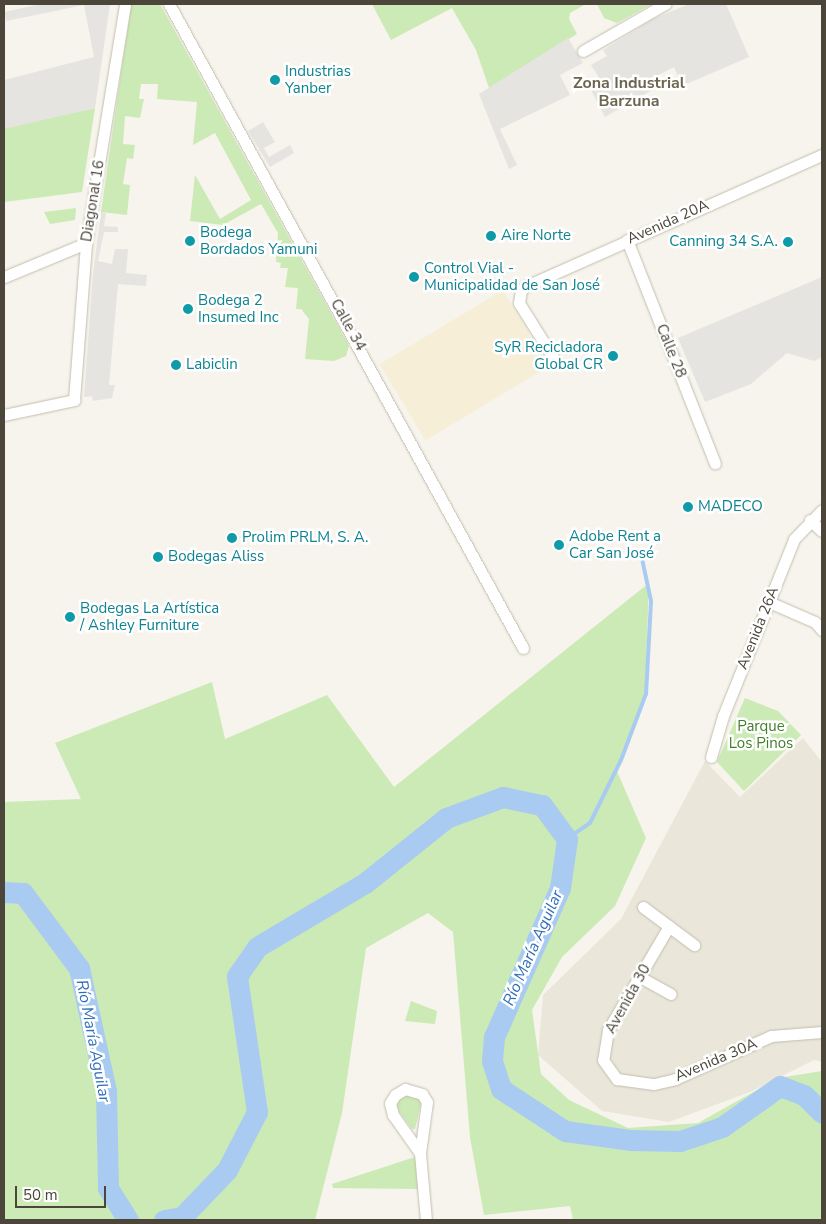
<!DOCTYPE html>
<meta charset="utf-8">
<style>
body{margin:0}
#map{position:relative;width:826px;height:1224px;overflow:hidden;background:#f6f4ec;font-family:"Nunito Sans",sans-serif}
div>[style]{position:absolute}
.residential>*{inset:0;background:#eae7da}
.commercial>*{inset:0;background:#f7eed8;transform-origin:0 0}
.green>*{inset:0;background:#cceab5}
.parking>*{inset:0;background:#e5e4e0}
.stream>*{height:4px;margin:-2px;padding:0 2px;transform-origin:2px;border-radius:2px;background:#a9cbf2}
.river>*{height:21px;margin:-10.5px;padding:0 10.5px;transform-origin:10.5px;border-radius:10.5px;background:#a9cbf2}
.roads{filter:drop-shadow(0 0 1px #c2bdae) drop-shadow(0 0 1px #c2bdae)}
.minor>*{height:11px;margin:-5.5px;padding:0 5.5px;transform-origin:5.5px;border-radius:5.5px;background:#fff}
.dots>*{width:14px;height:14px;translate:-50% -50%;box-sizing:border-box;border:2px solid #fff;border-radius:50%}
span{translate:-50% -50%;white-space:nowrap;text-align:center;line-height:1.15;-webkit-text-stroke:5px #fff;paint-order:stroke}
.culture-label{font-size:15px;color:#0d838f}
.left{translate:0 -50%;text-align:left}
.right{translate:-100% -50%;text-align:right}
.street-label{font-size:15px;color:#4b4639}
.park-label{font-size:15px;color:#407e2b}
.neighbourhood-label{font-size:16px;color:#6e6550;font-weight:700}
.water-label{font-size:16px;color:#306fb9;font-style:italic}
.frame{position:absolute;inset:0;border:5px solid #4b4639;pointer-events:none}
.scale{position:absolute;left:15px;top:1186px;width:91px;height:22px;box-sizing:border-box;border:2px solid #4b4639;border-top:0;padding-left:6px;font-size:15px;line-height:18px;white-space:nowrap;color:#4b4639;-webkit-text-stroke:4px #fff;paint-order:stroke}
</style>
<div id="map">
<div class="residential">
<div style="clip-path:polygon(803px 738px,822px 762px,822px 1062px,814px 1060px,750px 1092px,669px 1122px,602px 1111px,538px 1055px,543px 995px,621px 919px,705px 761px,740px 797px)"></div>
</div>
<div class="commercial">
<div style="left:503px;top:290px;width:89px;height:144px;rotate:59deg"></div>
</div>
<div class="green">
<div style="clip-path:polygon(131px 4px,160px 4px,349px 346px,346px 356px,334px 361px,305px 359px,309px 319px,301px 309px,296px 309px,298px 288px,285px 287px,288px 268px,280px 268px,281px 263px,276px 262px,278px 233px,261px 204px,223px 225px,190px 221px,195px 175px,220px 219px,251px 200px,215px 133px,193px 145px,197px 102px,157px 99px,158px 84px,141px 84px,139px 99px,144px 99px,140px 118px,125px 116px,123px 144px,135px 145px,133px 159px,127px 158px,123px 184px,130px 185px,127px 215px,101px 212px)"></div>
<div style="clip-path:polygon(372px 4px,586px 4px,570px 13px,569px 19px,577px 34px,489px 88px,476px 50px,452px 8px,391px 40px)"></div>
<div style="clip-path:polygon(597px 4px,652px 4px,617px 23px,604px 18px)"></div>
<div style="clip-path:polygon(95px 108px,82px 192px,4px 202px,4px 128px)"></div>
<div style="clip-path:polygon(76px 208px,75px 220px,50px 224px,44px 212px)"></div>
<div style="clip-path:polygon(649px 583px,645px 694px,616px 769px,646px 838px,615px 906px,562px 957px,532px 1010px,541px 1074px,569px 1100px,628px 1128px,698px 1123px,778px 1078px,822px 1071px,822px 1220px,573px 1220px,570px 1206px,484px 1215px,470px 1137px,453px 932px,428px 913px,366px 948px,342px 1113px,315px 1220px,4px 1220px,4px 802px,81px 799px,55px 743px,212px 682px,225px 739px,327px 695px,394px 787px)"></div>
<div style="clip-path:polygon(745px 698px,778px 711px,801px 735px,744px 791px,717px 762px)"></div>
<div style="clip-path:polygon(411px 1001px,437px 1011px,435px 1024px,405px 1021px)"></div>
<div style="clip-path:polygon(406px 1093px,419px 1099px,421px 1104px,415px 1129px,412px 1129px,396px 1107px,398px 1097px)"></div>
<div style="clip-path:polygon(415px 1157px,419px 1189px,333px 1188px,332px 1184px)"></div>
</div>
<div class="parking">
<div style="clip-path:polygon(41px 4px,110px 4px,95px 108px,4px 129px,4px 80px,94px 57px,84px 5px,6px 21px,4px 12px)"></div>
<div style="clip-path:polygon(689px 4px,726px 4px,749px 57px,682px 86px,674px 67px,653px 78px,657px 87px,605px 117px,588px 84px,599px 77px,591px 65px,607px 56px,603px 50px,653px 19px)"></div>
<div style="clip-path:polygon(568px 38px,583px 63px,560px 75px,570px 95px,500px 129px,517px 165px,509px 169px,479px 94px)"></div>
<div style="clip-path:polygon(263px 122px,275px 142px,264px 148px,269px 157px,290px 145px,294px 153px,270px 167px,248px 131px)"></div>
<div style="clip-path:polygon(101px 212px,106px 213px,104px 226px,118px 227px,118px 232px,104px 232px,98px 261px,112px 264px,115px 249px,128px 249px,126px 273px,147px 275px,146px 286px,118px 284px,109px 385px,115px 385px,112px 398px,93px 401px,92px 396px,84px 397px,93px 274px)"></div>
<div style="clip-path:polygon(822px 277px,822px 357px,814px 361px,787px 353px,751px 384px,705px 402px,678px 338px)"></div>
</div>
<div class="stream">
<div style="left:567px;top:839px;width:28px;rotate:-35deg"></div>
<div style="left:590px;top:823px;width:70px;rotate:-63.8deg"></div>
<div style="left:621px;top:760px;width:71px;rotate:-69.3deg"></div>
<div style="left:646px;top:694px;width:93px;rotate:-86.9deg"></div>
<div style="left:651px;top:601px;width:40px;rotate:-102deg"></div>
</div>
<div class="river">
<div style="left:4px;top:892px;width:19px;rotate:3deg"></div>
<div style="left:23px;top:893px;width:94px;rotate:53.3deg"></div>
<div style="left:79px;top:968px;width:126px;rotate:77.6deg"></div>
<div style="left:106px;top:1091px;width:97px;rotate:88.8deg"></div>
<div style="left:108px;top:1188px;width:38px;rotate:58deg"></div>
<div style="left:164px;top:1220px;width:18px;rotate:-9deg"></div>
<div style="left:182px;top:1217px;width:65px;rotate:-46.2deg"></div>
<div style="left:227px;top:1170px;width:65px;rotate:-62.7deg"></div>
<div style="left:257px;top:1112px;width:137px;rotate:-98.4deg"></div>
<div style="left:237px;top:976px;width:35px;rotate:-55deg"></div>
<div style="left:257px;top:947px;width:126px;rotate:-30.7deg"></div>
<div style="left:365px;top:883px;width:104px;rotate:-38.7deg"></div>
<div style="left:446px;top:818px;width:61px;rotate:-20.2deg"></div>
<div style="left:503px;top:797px;width:40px;rotate:12deg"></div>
<div style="left:542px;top:805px;width:42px;rotate:53.7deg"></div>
<div style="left:567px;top:839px;width:49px;rotate:98.1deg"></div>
<div style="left:560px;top:888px;width:163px;rotate:113.9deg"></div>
<div style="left:494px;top:1037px;width:24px;rotate:95deg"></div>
<div style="left:492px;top:1061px;width:29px;rotate:72deg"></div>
<div style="left:501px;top:1089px;width:77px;rotate:33.3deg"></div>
<div style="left:565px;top:1131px;width:67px;rotate:7.8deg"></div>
<div style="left:631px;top:1140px;width:49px;rotate:1.2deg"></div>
<div style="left:680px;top:1141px;width:44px;rotate:-18.4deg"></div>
<div style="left:722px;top:1127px;width:71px;rotate:-35.3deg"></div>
<div style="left:780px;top:1086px;width:26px;rotate:21deg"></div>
<div style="left:804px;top:1095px;width:25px;rotate:45deg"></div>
</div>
<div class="roads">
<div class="minor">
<div style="left:169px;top:4px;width:735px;rotate:61.2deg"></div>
<div style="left:583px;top:51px;width:95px;rotate:-29.8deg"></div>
<div style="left:627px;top:240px;width:240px;rotate:68.5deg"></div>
<div style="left:4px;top:277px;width:89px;rotate:-22.5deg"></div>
<div style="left:556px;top:362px;width:70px;rotate:-122.1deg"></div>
<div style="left:519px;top:303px;width:13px;rotate:-81deg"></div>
<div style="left:521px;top:290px;width:6px;rotate:-39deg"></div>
<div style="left:526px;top:286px;width:324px;rotate:-23.9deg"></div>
<div style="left:4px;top:415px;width:72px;rotate:-12.1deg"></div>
<div style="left:74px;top:400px;width:157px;rotate:-85.6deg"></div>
<div style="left:86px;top:243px;width:242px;rotate:-80.7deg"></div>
<div style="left:810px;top:520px;width:16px;rotate:43deg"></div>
<div style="left:769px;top:602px;width:50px;rotate:23.5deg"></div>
<div style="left:815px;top:622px;width:11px;rotate:49deg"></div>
<div style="left:711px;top:757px;width:43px;rotate:-73.7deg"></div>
<div style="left:723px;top:716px;width:191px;rotate:-68.1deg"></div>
<div style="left:794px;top:539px;width:40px;rotate:-46deg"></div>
<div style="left:643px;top:907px;width:64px;rotate:36.7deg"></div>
<div style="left:669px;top:926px;width:121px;rotate:120.4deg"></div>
<div style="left:608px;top:1030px;width:30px;rotate:99deg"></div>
<div style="left:603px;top:1060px;width:24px;rotate:54deg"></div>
<div style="left:617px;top:1079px;width:37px;rotate:8deg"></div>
<div style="left:654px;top:1084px;width:22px;rotate:-13deg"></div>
<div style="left:675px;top:1079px;width:105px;rotate:-24.1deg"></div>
<div style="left:771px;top:1036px;width:51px;rotate:-4.5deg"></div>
<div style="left:640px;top:977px;width:35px;rotate:29deg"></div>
<div style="left:420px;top:1153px;width:47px;rotate:-125.4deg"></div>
<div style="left:393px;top:1115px;width:12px;rotate:-104deg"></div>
<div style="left:390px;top:1103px;width:9px;rotate:-58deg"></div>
<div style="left:395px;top:1095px;width:12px;rotate:-31deg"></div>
<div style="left:405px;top:1089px;width:18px;rotate:16deg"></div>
<div style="left:422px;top:1094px;width:9px;rotate:58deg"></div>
<div style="left:427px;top:1102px;width:51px;rotate:97.8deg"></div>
<div style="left:420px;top:1153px;width:67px;rotate:84.9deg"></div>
</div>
</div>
<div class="dots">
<div style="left:275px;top:80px;background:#0f9aa8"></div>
<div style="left:491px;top:236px;background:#0f9aa8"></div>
<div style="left:190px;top:241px;background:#0f9aa8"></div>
<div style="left:788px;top:242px;background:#0f9aa8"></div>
<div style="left:414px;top:277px;background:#0f9aa8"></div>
<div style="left:188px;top:309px;background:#0f9aa8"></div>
<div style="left:613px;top:356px;background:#0f9aa8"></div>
<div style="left:176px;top:365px;background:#0f9aa8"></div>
<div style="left:688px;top:507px;background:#0f9aa8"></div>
<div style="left:232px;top:538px;background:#0f9aa8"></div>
<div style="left:559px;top:545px;background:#0f9aa8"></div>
<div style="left:158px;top:557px;background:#0f9aa8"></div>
<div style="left:70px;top:617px;background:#0f9aa8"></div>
</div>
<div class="culture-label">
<span class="left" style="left:285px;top:80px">Industrias<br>Yanber</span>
<span class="left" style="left:200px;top:241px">Bodega<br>Bordados Yamuni</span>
<span class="left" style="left:501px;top:236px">Aire Norte</span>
<span class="right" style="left:778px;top:242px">Canning 34 S.A.</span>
<span class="left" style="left:424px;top:277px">Control Vial -<br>Municipalidad de San José</span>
<span class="left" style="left:198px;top:309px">Bodega 2<br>Insumed Inc</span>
<span class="right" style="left:603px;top:356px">SyR Recicladora<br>Global CR</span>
<span class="left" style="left:186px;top:365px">Labiclin</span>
<span class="left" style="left:698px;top:507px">MADECO</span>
<span class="left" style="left:569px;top:545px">Adobe Rent a<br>Car San José</span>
<span class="left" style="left:242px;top:538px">Prolim PRLM, S. A.</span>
<span class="left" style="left:168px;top:557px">Bodegas Aliss</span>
<span class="left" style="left:80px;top:617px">Bodegas La Artística<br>/ Ashley Furniture</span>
</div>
<div class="street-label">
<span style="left:93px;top:201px;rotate:-81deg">Diagonal 16</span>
<span style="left:668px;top:222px;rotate:-24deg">Avenida 20A</span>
<span style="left:348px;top:325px;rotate:61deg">Calle 34</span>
<span style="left:671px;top:351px;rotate:68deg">Calle 28</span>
<span style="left:758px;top:628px;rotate:-68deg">Avenida 26A</span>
<span style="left:628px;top:999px;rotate:-61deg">Avenida 30</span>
<span style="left:716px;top:1060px;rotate:-23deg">Avenida 30A</span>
</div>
<div class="park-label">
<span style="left:761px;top:735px">Parque<br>Los Pinos</span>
</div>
<div class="neighbourhood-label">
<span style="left:629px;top:92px">Zona Industrial<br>Barzuna</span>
</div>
<div class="water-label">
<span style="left:533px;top:948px;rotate:-66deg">Río María Aguilar</span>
<span style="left:93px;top:1041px;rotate:79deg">Río María Aguilar</span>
</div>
<div class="frame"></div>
<div class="scale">50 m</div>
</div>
